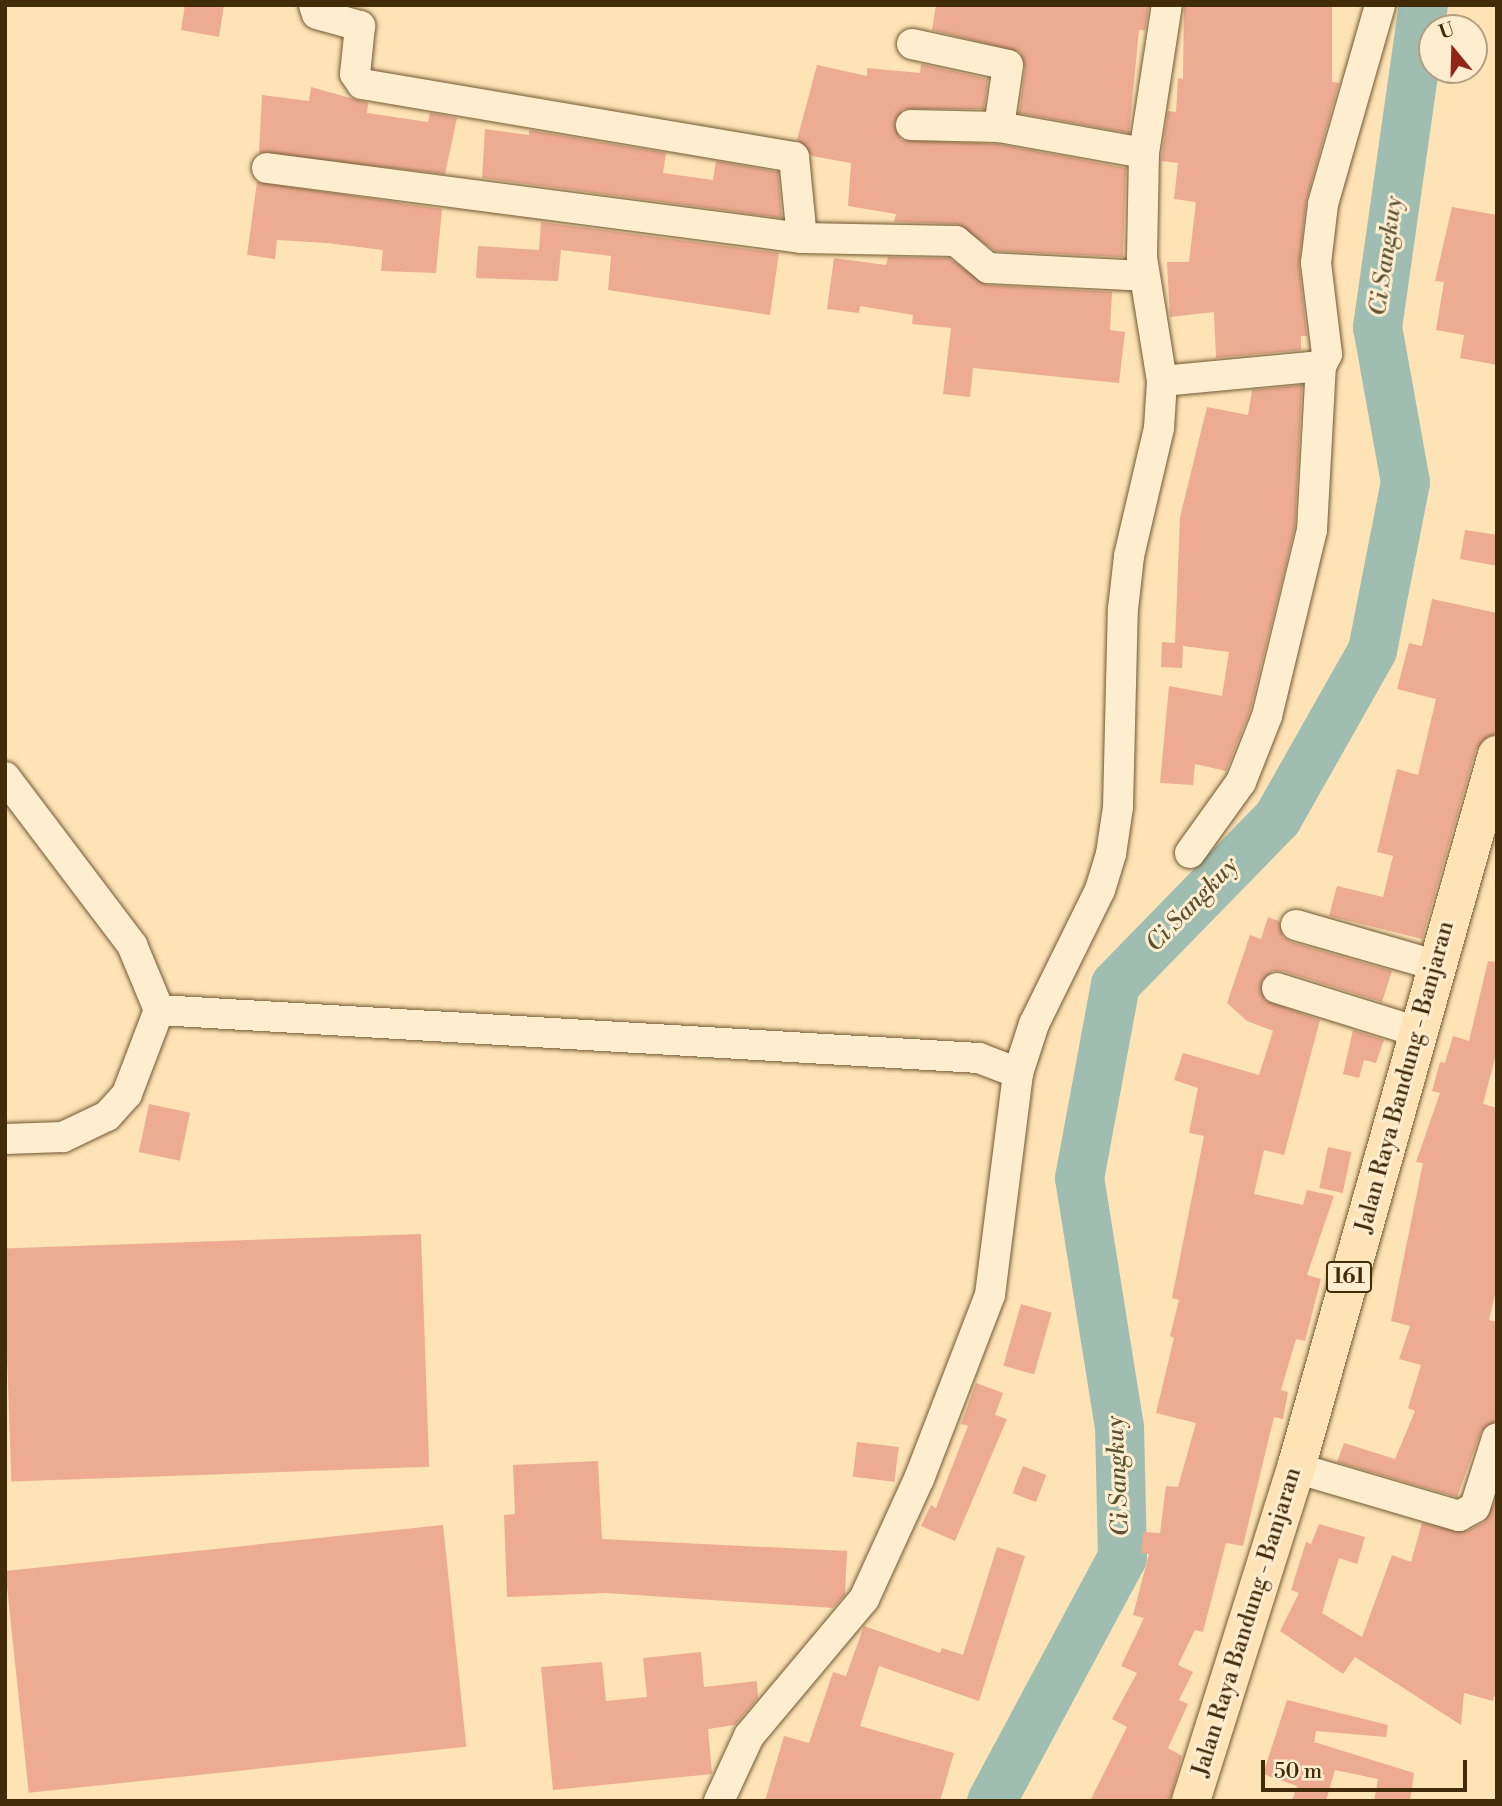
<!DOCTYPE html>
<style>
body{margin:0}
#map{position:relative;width:1502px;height:1806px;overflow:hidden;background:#fde3b5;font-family:"Libre Bodoni",serif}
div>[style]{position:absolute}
.river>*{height:49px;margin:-24.5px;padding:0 24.5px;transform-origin:24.5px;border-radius:24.5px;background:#a0bdb2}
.building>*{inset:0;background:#edac92;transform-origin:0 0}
.roads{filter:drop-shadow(0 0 2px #715933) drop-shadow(0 0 2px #715933)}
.minor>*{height:30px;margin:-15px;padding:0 15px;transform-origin:15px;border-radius:15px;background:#feedcf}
.primary>*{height:38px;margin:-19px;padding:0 19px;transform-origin:19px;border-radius:19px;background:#fde3b5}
span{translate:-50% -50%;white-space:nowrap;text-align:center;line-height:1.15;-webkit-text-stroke:6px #feedcf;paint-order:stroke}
.shield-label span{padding:2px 5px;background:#feedcf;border:2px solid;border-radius:5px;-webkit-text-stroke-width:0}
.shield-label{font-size:21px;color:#422b08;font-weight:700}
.street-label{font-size:23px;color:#422b08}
.water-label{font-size:24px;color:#5a5032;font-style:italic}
.frame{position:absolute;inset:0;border:7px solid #422b08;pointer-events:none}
.north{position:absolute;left:1418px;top:14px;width:70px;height:70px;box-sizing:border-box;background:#feedcf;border:2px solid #b39f7f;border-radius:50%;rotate:341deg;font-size:19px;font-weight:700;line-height:28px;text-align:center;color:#422b08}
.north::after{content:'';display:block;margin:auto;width:24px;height:32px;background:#8f2418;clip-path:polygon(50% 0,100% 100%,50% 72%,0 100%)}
.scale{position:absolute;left:1261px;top:1760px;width:206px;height:32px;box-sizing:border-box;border:4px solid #422b08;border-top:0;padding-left:9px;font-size:21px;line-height:24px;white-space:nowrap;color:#422b08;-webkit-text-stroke:5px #feedcf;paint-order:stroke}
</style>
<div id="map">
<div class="river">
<div style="left:991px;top:1801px;width:277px;rotate:-61.8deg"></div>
<div style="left:1122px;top:1557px;width:130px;rotate:-91.3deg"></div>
<div style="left:1119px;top:1427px;width:252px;rotate:-99.1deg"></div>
<div style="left:1079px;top:1178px;width:197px;rotate:-79.5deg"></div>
<div style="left:1115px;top:984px;width:232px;rotate:-45.7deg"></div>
<div style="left:1277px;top:818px;width:193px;rotate:-60.5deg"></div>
<div style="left:1372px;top:650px;width:171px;rotate:-78.9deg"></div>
<div style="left:1405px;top:482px;width:158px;rotate:-100.2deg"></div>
<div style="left:1377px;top:327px;width:325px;rotate:-81.9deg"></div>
</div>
<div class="building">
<div style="clip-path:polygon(185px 5px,224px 5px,219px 37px,181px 30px)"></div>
<div style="clip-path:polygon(936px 5px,1149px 5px,1145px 30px,1139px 30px,1129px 133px,1019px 113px,1025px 68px,1020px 52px,932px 30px)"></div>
<div style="clip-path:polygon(1184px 5px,1332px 5px,1332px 82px,1339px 83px,1306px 202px,1299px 265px,1307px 336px,1301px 336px,1301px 350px,1216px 358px,1214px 312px,1170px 317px,1167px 262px,1189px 262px,1196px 202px,1174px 199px,1178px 163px,1161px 161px,1168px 111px,1176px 112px,1178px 78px,1183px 79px)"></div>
<div style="clip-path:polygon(921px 64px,988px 79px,984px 109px,903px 109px,894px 124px,901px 140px,997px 144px,1126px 168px,1123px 257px,995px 251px,957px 224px,894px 222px,896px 214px,848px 206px,851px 163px,812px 156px,797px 140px,817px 65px,867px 76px,867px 68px,920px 73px)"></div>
<div style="clip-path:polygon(311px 87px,368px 103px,367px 113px,428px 122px,430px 113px,457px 118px,445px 174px,259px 153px,262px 95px,309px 101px)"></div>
<div style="clip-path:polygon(485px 129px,529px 135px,529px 130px,666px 153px,663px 173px,713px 180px,716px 161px,778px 172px,782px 218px,482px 178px)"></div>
<div style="clip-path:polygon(257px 182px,442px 209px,436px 273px,381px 271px,383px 250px,327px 243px,277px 240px,275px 259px,247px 255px)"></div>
<div style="clip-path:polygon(1452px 207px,1497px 215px,1497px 365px,1460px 358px,1464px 335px,1436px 330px,1444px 282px,1435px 281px)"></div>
<div style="clip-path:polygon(541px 222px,779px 253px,770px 315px,608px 290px,611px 256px,561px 250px,558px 281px,476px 278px,478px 246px,539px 250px)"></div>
<div style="clip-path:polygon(888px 257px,949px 258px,987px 285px,1112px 292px,1110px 330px,1125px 332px,1119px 383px,973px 368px,970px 397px,943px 394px,951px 328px,912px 324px,913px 315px,860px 306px,859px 313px,827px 309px,834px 258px,886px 265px)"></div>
<div style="clip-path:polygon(1302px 385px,1295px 527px,1250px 711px,1226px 771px,1195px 764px,1193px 785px,1160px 783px,1169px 686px,1222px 696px,1229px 652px,1183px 646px,1182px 668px,1161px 667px,1162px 642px,1175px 643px,1180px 517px,1207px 407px,1248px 415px,1252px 390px)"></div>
<div style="clip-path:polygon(1465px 530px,1497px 535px,1497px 566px,1460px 559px)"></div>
<div style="clip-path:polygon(1432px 599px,1497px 613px,1497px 732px,1476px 749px,1422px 939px,1329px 916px,1337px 886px,1383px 897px,1393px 856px,1377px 852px,1397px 769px,1418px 775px,1436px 699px,1397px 689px,1409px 643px,1422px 646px)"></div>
<div style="clip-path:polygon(1268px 917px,1279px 921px,1283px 937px,1291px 942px,1392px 971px,1382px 1002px,1282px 971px,1273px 971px,1261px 982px,1265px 1000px,1320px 1020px,1284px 1155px,1264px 1150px,1254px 1194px,1303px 1205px,1307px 1190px,1334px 1196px,1307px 1275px,1321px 1279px,1305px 1341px,1296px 1339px,1281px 1390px,1288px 1392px,1283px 1419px,1274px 1417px,1243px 1546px,1226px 1543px,1203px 1632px,1195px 1630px,1178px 1665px,1193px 1672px,1179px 1700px,1188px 1704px,1168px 1748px,1182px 1756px,1170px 1801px,1090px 1801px,1127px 1727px,1112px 1719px,1137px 1673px,1121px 1666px,1144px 1618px,1133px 1615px,1149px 1554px,1141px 1553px,1143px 1532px,1160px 1533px,1166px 1486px,1178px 1487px,1196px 1423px,1156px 1413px,1174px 1338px,1170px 1336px,1179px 1300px,1172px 1298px,1204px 1136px,1189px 1133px,1198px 1088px,1174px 1080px,1183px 1053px,1259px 1075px,1273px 1031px,1247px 1021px,1227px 1003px,1250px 935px,1261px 939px)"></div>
<div style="clip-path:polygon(1488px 961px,1497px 962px,1497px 1051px,1483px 1104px,1497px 1108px,1497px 1286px,1489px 1320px,1497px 1322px,1497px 1421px,1481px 1432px,1457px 1497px,1337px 1462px,1344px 1443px,1395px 1459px,1415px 1411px,1408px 1408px,1421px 1365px,1399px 1359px,1410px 1326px,1391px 1321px,1423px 1163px,1416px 1162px,1440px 1093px,1432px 1091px,1440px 1062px,1445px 1063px,1453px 1036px,1469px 1041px)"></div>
<div style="clip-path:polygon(1353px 1030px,1384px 1040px,1376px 1063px,1364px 1060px,1359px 1078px,1343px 1074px)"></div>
<div style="left:149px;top:1104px;width:42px;height:49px;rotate:12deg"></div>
<div style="left:1328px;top:1147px;width:24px;height:42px;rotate:12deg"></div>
<div style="left:421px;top:1234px;width:233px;height:418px;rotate:88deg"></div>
<div style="left:1021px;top:1304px;width:32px;height:64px;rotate:16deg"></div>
<div style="clip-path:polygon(976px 1383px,1003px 1393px,995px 1415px,1007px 1419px,955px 1541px,921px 1526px,931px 1505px,936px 1508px,968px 1426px,961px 1424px)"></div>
<div style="left:857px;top:1442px;width:42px;height:35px;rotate:7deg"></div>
<div style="clip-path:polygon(598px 1461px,602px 1539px,847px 1551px,845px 1595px,833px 1608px,606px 1593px,507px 1597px,504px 1515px,515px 1514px,513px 1465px)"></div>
<div style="left:1023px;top:1466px;width:25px;height:29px;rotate:21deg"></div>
<div style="clip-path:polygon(1497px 1496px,1497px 1689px,1493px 1701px,1464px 1693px,1461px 1725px,1355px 1657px,1343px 1674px,1280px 1631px,1299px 1593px,1291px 1590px,1306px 1542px,1311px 1544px,1319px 1524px,1365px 1537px,1357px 1564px,1339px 1558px,1322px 1613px,1362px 1637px,1392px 1555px,1411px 1562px,1422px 1523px,1467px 1531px,1484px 1522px)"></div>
<div style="left:443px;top:1525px;width:223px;height:440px;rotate:84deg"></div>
<div style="clip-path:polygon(997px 1547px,1025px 1556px,979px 1701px,879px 1666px,860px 1726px,954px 1753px,940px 1801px,765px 1801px,784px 1736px,809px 1743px,833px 1672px,846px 1676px,864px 1626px,940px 1653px,942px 1648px,963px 1655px)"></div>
<div style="clip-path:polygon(701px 1652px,704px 1687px,757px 1681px,758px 1698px,735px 1725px,708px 1729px,712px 1774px,553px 1790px,541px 1667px,602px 1662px,606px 1701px,647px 1697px,643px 1658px)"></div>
<div style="clip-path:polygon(1287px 1700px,1388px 1725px,1386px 1737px,1316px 1731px,1314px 1742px,1414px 1773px,1410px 1801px,1374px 1801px,1378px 1779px,1335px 1770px,1326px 1801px,1292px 1801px,1297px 1786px,1263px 1774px)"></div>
</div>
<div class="roads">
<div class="minor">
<div style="left:314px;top:5px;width:9px;rotate:72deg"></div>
<div style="left:317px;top:14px;width:45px;rotate:15.6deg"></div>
<div style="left:360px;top:26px;width:48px;rotate:95.9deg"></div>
<div style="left:355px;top:74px;width:12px;rotate:55deg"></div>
<div style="left:362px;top:84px;width:438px;rotate:9.6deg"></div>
<div style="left:794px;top:157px;width:81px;rotate:84.4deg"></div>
<div style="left:912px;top:44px;width:98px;rotate:12.3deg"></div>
<div style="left:1008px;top:65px;width:63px;rotate:98.3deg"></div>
<div style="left:999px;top:127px;width:147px;rotate:10.2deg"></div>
<div style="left:911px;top:125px;width:88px;rotate:1.3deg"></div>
<div style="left:267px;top:168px;width:540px;rotate:7.45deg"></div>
<div style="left:802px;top:238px;width:154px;rotate:1.1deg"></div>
<div style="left:956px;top:241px;width:42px;rotate:40.2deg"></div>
<div style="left:988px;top:268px;width:156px;rotate:2.9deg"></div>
<div style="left:1162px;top:381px;width:160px;rotate:-5.4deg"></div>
<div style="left:1321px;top:366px;width:13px;rotate:-63deg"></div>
<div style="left:1327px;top:354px;width:92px;rotate:-96.9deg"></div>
<div style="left:1316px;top:263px;width:59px;rotate:-83.2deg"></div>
<div style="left:1323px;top:204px;width:207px;rotate:-74deg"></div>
<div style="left:5px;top:777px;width:211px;rotate:52.9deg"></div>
<div style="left:132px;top:945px;width:70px;rotate:67.4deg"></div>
<div style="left:159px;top:1010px;width:90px;rotate:110.9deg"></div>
<div style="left:127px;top:1094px;width:30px;rotate:132deg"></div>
<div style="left:107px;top:1116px;width:49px;rotate:154.5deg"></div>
<div style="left:63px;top:1137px;width:58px;rotate:178deg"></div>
<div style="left:1190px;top:853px;width:87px;rotate:-54.3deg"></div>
<div style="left:1241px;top:782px;width:71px;rotate:-68.5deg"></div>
<div style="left:1267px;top:716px;width:191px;rotate:-76.4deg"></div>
<div style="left:1312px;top:530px;width:164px;rotate:-86.9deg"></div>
<div style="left:1296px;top:925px;width:145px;rotate:16.1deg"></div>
<div style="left:1277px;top:988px;width:148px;rotate:17.3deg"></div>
<div style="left:159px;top:1010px;width:821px;rotate:3.35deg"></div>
<div style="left:979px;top:1058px;width:42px;rotate:21deg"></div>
<div style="left:1296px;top:1468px;width:170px;rotate:16.4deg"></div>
<div style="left:1459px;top:1516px;width:18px;rotate:-29deg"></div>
<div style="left:1475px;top:1507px;width:72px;rotate:-72.3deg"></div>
<div style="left:719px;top:1801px;width:72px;rotate:-65.2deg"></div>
<div style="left:749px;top:1736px;width:179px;rotate:-50deg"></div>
<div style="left:864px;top:1599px;width:132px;rotate:-65.4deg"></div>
<div style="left:919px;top:1479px;width:197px;rotate:-68.9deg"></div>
<div style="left:990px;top:1295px;width:224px;rotate:-82.8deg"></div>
<div style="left:1018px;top:1073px;width:52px;rotate:-71.9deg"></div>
<div style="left:1034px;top:1024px;width:149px;rotate:-63.8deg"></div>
<div style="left:1100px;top:890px;width:38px;rotate:-73deg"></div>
<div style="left:1111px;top:854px;width:48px;rotate:-81.5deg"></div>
<div style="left:1118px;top:807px;width:198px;rotate:-88.6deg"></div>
<div style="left:1123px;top:609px;width:53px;rotate:-83.5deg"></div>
<div style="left:1129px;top:556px;width:131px;rotate:-76.8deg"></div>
<div style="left:1159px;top:428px;width:47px;rotate:-86.3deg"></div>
<div style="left:1162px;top:381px;width:126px;rotate:-99.2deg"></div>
<div style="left:1142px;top:257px;width:104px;rotate:-88.9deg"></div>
<div style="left:1144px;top:153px;width:150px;rotate:-81.2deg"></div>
</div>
<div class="primary">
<div style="left:1191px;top:1801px;width:349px;rotate:-72.5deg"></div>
<div style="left:1296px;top:1468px;width:741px;rotate:-74.26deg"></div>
</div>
</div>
<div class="shield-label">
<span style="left:1349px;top:1277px">161</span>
</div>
<div class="street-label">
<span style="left:1405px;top:1077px;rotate:-75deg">Jalan Raya Bandung - Banjaran</span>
<span style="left:1247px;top:1622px;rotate:-73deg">Jalan Raya Bandung - Banjaran</span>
</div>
<div class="water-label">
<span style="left:1387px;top:256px;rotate:-82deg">Ci Sangkuy</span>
<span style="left:1193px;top:905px;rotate:-46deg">Ci Sangkuy</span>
<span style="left:1119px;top:1476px;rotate:-93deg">Ci Sangkuy</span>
</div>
<div class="frame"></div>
<div class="north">U</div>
<div class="scale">50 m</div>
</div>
